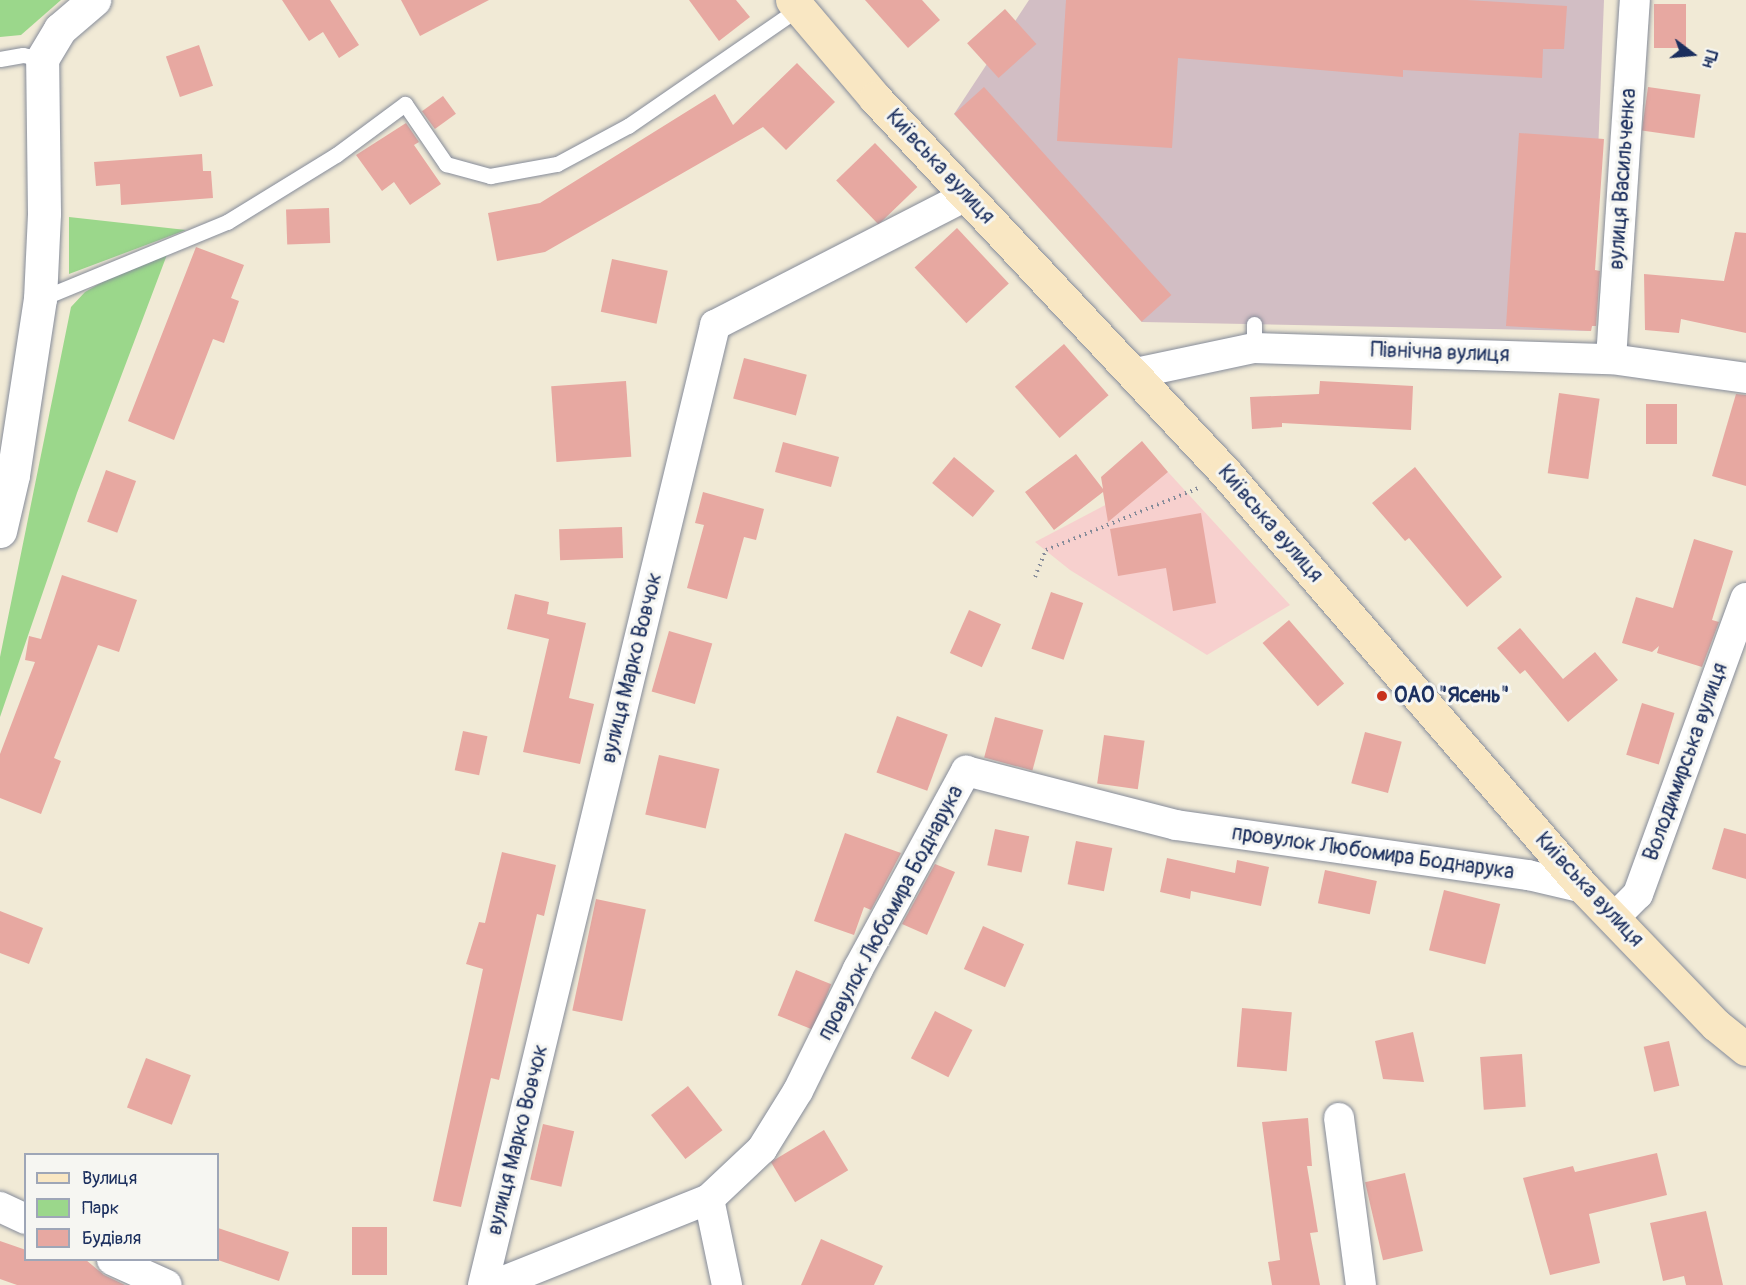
<!DOCTYPE html>
<meta charset="utf-8">
<style>
body{margin:0}
#map{position:relative;width:1746px;height:1285px;overflow:hidden;background:#f1ead6;font-family:Pangolin,sans-serif}
div>[style]{position:absolute}
.built>*{inset:0;background:#f7d0ce}
.industrial>*{inset:0;background:#d2bec4}
.green>*{inset:0;background:#9bd78b}
.building>*{inset:0;background:#e7a8a1;transform-origin:0 0}
.path>*{height:4px;margin-top:-2px;transform-origin:0;background:repeating-linear-gradient(90deg,#868c9a 0 1.5px,transparent 0 6px)}
.roads{filter:drop-shadow(0 0 2px #868c9a) drop-shadow(0 0 2px #868c9a)}
.service>*{height:15px;margin:-7.5px;padding:0 7.5px;transform-origin:7.5px;border-radius:7.5px;background:#fff}
.minor>*{height:30px;margin:-15px;padding:0 15px;transform-origin:15px;border-radius:15px;background:#fff}
.tertiary>*{height:33px;margin:-16.5px;padding:0 16.5px;transform-origin:16.5px;border-radius:16.5px;background:#fff}
.secondary>*{height:33px;margin:-16.5px;padding:0 16.5px;transform-origin:16.5px;border-radius:16.5px;background:#f9e7c3}
.dots>*{width:16px;height:16px;translate:-50% -50%;box-sizing:border-box;border:3px solid #f6f6f2;border-radius:50%}
span{translate:-50% -50%;white-space:nowrap;text-align:center;line-height:1.15;-webkit-text-stroke:6px #f6f6f2;paint-order:stroke}
.street-label{font-size:21px;color:#1b2f5e}
.poi-label{font-size:21px;color:#1b2f5e;font-weight:700}
.left{translate:0 -50%;text-align:left}
.legend{position:absolute;left:24px;top:1153px;width:195px;height:108px;box-sizing:border-box;background:#f6f6f2;border:2px solid #9ea6b7;margin:0;padding:8px 10px;list-style:none;font-size:18px;color:#1b2f5e}
.legend li{display:flex;align-items:center;gap:12px;height:30px}
.legend b{width:30px;border:2px solid #9ea6b7}
.north{position:absolute;left:1662px;top:24px;width:60px;height:60px;-webkit-text-stroke:4px #f6f6f2;paint-order:stroke;rotate:106deg;font-size:16px;font-weight:700;line-height:24px;text-align:center;color:#1b2f5e}
.north::after{content:'';display:block;margin:auto;width:21px;height:27px;background:#1b2f5e;clip-path:polygon(50% 0,100% 100%,50% 72%,0 100%)}
</style>
<div id="map">
<div class="built">
<div style="clip-path:polygon(1168px 472px,1290px 605px,1207px 655px,1070px 570px,1035px 542px)"></div>
</div>
<div class="industrial">
<div style="clip-path:polygon(1029px 0,1604px 0,1591px 331px,1142px 322px,954px 114px)"></div>
</div>
<div class="green">
<div style="clip-path:polygon(0 0,61px 0,21px 35px,0 37px)"></div>
<div style="clip-path:polygon(69px 217px,186px 230px,69px 274px)"></div>
<div style="clip-path:polygon(168px 252px,77px 493px,0 717px,0 657px,71px 307px,85px 292px,111px 277px)"></div>
</div>
<div class="building">
<div style="clip-path:polygon(282px 0,330px 0,359px 45px,339px 58px,323px 32px,309px 41px)"></div>
<div style="clip-path:polygon(401px 0,489px 0,420px 36px)"></div>
<div style="clip-path:polygon(689px 0,736px 0,750px 17px,719px 41px)"></div>
<div style="clip-path:polygon(865px 0,922px 0,940px 20px,908px 48px)"></div>
<div style="clip-path:polygon(1066px 0,1467px 0,1567px 6px,1564px 49px,1543px 49px,1542px 78px,1403px 70px,1403px 77px,1178px 58px,1172px 148px,1057px 141px)"></div>
<div style="left:1686px;top:4px;width:44px;height:32px;rotate:90deg"></div>
<div style="left:1005px;top:9px;width:47px;height:51px;rotate:48deg"></div>
<div style="left:199px;top:45px;width:43px;height:35px;rotate:71deg"></div>
<div style="clip-path:polygon(797px 63px,835px 102px,786px 150px,763px 127px,545px 252px,497px 261px,488px 213px,540px 203px,715px 94px,733px 125px)"></div>
<div style="left:984px;top:87px;width:280px;height:40px;rotate:48deg"></div>
<div style="left:1648px;top:87px;width:53px;height:44px;rotate:8deg"></div>
<div style="left:443px;top:96px;width:22px;height:26px;rotate:54deg"></div>
<div style="clip-path:polygon(406px 123px,419px 142px,414px 145px,441px 184px,410px 205px,394px 182px,382px 191px,356px 155px)"></div>
<div style="clip-path:polygon(1519px 133px,1604px 139px,1595px 270px,1600px 271px,1596px 326px,1592px 326px,1591px 331px,1506px 326px)"></div>
<div style="left:875px;top:143px;width:61px;height:54px;rotate:46deg"></div>
<div style="clip-path:polygon(202px 154px,203px 171px,211px 171px,213px 198px,121px 205px,120px 184px,96px 186px,94px 162px)"></div>
<div style="left:329px;top:208px;width:35px;height:43px;rotate:88deg"></div>
<div style="left:957px;top:228px;width:76px;height:58px;rotate:47deg"></div>
<div style="clip-path:polygon(1735px 232px,1746px 233px,1746px 333px,1681px 319px,1679px 333px,1645px 330px,1644px 274px,1724px 281px)"></div>
<div style="clip-path:polygon(196px 247px,244px 265px,231px 298px,239px 301px,224px 343px,213px 339px,174px 440px,128px 421px)"></div>
<div style="left:612px;top:259px;width:57px;height:54px;rotate:12deg"></div>
<div style="left:1064px;top:344px;width:68px;height:65px;rotate:49deg"></div>
<div style="left:744px;top:358px;width:65px;height:42px;rotate:15deg"></div>
<div style="left:626px;top:381px;width:76px;height:75px;rotate:86deg"></div>
<div style="clip-path:polygon(1320px 381px,1413px 386px,1411px 430px,1282px 423px,1282px 427px,1252px 429px,1250px 397px,1319px 394px)"></div>
<div style="left:1559px;top:393px;width:41px;height:81px;rotate:8deg"></div>
<div style="clip-path:polygon(1736px 394px,1746px 395px,1746px 486px,1712px 476px)"></div>
<div style="left:1646px;top:404px;width:31px;height:40px"></div>
<div style="clip-path:polygon(1142px 441px,1168px 472px,1108px 522px,1103px 492px,1054px 530px,1025px 492px,1076px 454px,1103px 489px,1101px 477px)"></div>
<div style="left:783px;top:442px;width:58px;height:31px;rotate:15deg"></div>
<div style="left:954px;top:457px;width:53px;height:34px;rotate:40deg"></div>
<div style="clip-path:polygon(1415px 467px,1502px 577px,1467px 607px,1409px 538px,1405px 541px,1372px 503px)"></div>
<div style="left:106px;top:470px;width:32px;height:55px;rotate:20deg"></div>
<div style="clip-path:polygon(703px 492px,764px 509px,756px 540px,744px 537px,727px 599px,687px 588px,704px 525px,695px 523px)"></div>
<div style="clip-path:polygon(1201px 513px,1216px 603px,1173px 611px,1166px 568px,1118px 576px,1110px 529px)"></div>
<div style="left:622px;top:527px;width:31px;height:63px;rotate:88deg"></div>
<div style="clip-path:polygon(1694px 539px,1733px 551px,1712px 620px,1719px 622px,1702px 667px,1657px 653px,1659px 646px,1652px 652px,1622px 643px,1636px 597px,1673px 608px)"></div>
<div style="clip-path:polygon(62px 575px,137px 600px,119px 652px,98px 645px,54px 758px,61px 761px,41px 814px,0 798px,0 754px,35px 662px,25px 660px,29px 636px,41px 639px)"></div>
<div style="left:1051px;top:592px;width:34px;height:60px;rotate:19deg"></div>
<div style="clip-path:polygon(515px 594px,549px 602px,547px 614px,586px 623px,569px 698px,594px 704px,580px 764px,523px 752px,549px 639px,507px 629px)"></div>
<div style="left:969px;top:610px;width:35px;height:47px;rotate:24deg"></div>
<div style="left:1289px;top:620px;width:84px;height:35px;rotate:49deg"></div>
<div style="clip-path:polygon(1520px 628px,1563px 679px,1595px 652px,1618px 680px,1568px 722px,1525px 670px,1520px 674px,1497px 648px)"></div>
<div style="left:669px;top:631px;width:45px;height:63px;rotate:16deg"></div>
<div style="left:1642px;top:703px;width:34px;height:54px;rotate:17deg"></div>
<div style="left:897px;top:716px;width:54px;height:60px;rotate:20deg"></div>
<div style="left:995px;top:717px;width:50px;height:42px;rotate:15deg"></div>
<div style="left:463px;top:731px;width:25px;height:40px;rotate:12deg"></div>
<div style="left:1365px;top:732px;width:38px;height:53px;rotate:15deg"></div>
<div style="left:1104px;top:735px;width:41px;height:49px;rotate:8deg"></div>
<div style="left:659px;top:755px;width:62px;height:61px;rotate:13deg"></div>
<div style="clip-path:polygon(1724px 828px,1746px 834px,1746px 879px,1712px 869px)"></div>
<div style="left:995px;top:829px;width:35px;height:37px;rotate:12deg"></div>
<div style="clip-path:polygon(845px 833px,901px 853px,871px 910px,864px 907px,854px 935px,814px 921px)"></div>
<div style="left:1076px;top:841px;width:37px;height:44px;rotate:11deg"></div>
<div style="clip-path:polygon(502px 852px,556px 865px,544px 916px,537px 914px,499px 1080px,491px 1078px,461px 1207px,433px 1201px,483px 969px,466px 964px,479px 922px,485px 923px)"></div>
<div style="clip-path:polygon(1167px 858px,1235px 873px,1237px 860px,1269px 867px,1261px 906px,1191px 891px,1190px 899px,1160px 892px)"></div>
<div style="clip-path:polygon(935px 864px,955px 872px,927px 935px,902px 924px)"></div>
<div style="left:1325px;top:870px;width:53px;height:34px;rotate:12deg"></div>
<div style="left:1444px;top:890px;width:58px;height:62px;rotate:14deg"></div>
<div style="left:596px;top:899px;width:51px;height:114px;rotate:12deg"></div>
<div style="clip-path:polygon(0 911px,43px 928px,29px 964px,0 953px)"></div>
<div style="left:983px;top:926px;width:45px;height:47px;rotate:24deg"></div>
<div style="left:796px;top:970px;width:38px;height:49px;rotate:22deg"></div>
<div style="left:1242px;top:1008px;width:50px;height:59px;rotate:5deg"></div>
<div style="left:935px;top:1011px;width:42px;height:53px;rotate:27deg"></div>
<div style="clip-path:polygon(1413px 1032px,1424px 1082px,1383px 1079px,1375px 1041px)"></div>
<div style="left:1669px;top:1041px;width:46px;height:26px;rotate:77deg"></div>
<div style="left:1522px;top:1054px;width:53px;height:42px;rotate:86deg"></div>
<div style="left:146px;top:1058px;width:48px;height:53px;rotate:21deg"></div>
<div style="left:688px;top:1086px;width:56px;height:47px;rotate:52deg"></div>
<div style="clip-path:polygon(1308px 1118px,1312px 1166px,1307px 1166px,1318px 1232px,1310px 1233px,1320px 1285px,1272px 1285px,1268px 1262px,1280px 1260px,1262px 1122px)"></div>
<div style="left:543px;top:1124px;width:32px;height:57px;rotate:13deg"></div>
<div style="left:824px;top:1130px;width:47px;height:62px;rotate:59deg"></div>
<div style="clip-path:polygon(1657px 1153px,1667px 1195px,1589px 1214px,1600px 1263px,1550px 1275px,1523px 1178px,1573px 1166px,1575px 1172px)"></div>
<div style="left:1405px;top:1173px;width:80px;height:41px;rotate:77deg"></div>
<div style="clip-path:polygon(1706px 1211px,1723px 1285px,1686px 1285px,1684px 1276px,1663px 1281px,1650px 1223px)"></div>
<div style="left:387px;top:1227px;width:48px;height:35px;rotate:90deg"></div>
<div style="clip-path:polygon(218px 1228px,289px 1252px,279px 1281px,218px 1260px)"></div>
<div style="clip-path:polygon(821px 1239px,883px 1266px,874px 1285px,801px 1285px)"></div>
<div style="clip-path:polygon(0 1241px,26px 1250px,26px 1260px,86px 1260px,104px 1275px,125px 1285px,17px 1285px,0 1279px)"></div>
</div>
<div class="path">
<div style="left:1035px;top:577px;width:29px;rotate:-68deg"></div>
<div style="left:1046px;top:550px;width:165px;rotate:-22.1deg"></div>
</div>
<div class="roads">
<div class="service">
<div style="left:0;top:59px;width:23px;rotate:-10deg"></div>
<div style="left:23px;top:55px;width:19px;rotate:12deg"></div>
<div style="left:40px;top:299px;width:202px;rotate:-22.4deg"></div>
<div style="left:227px;top:222px;width:128px;rotate:-31.6deg"></div>
<div style="left:336px;top:155px;width:86px;rotate:-36.5deg"></div>
<div style="left:405px;top:104px;width:73px;rotate:55.7deg"></div>
<div style="left:446px;top:164px;width:46px;rotate:15.3deg"></div>
<div style="left:490px;top:176px;width:68px;rotate:-10.2deg"></div>
<div style="left:557px;top:164px;width:81px;rotate:-28.2deg"></div>
<div style="left:628px;top:126px;width:208px;rotate:-34.6deg"></div>
<div style="left:1254px;top:324px;width:24px;rotate:90deg"></div>
</div>
<div class="minor">
<div style="left:1611px;top:359px;width:360px;rotate:-86.2deg"></div>
<div style="left:1136px;top:373px;width:121px;rotate:-12deg"></div>
<div style="left:1254px;top:348px;width:357px;rotate:1.8deg"></div>
<div style="left:1611px;top:359px;width:136px;rotate:8deg"></div>
<div style="left:1613px;top:919px;width:35px;rotate:-45deg"></div>
<div style="left:1638px;top:894px;width:315px;rotate:-70deg"></div>
<div style="left:1339px;top:1118px;width:168px;rotate:82.5deg"></div>
<div style="left:709px;top:1199px;width:88px;rotate:78.2deg"></div>
<div style="left:0;top:1207px;width:29px;rotate:25deg"></div>
<div style="left:112px;top:1260px;width:60px;rotate:24.4deg"></div>
<div style="left:483px;top:1285px;width:988px;rotate:-76.41deg"></div>
<div style="left:715px;top:325px;width:282px;rotate:-27.2deg"></div>
<div style="left:494px;top:1285px;width:232px;rotate:-21.8deg"></div>
<div style="left:709px;top:1199px;width:73px;rotate:-43.3deg"></div>
<div style="left:762px;top:1149px;width:68px;rotate:-58.2deg"></div>
<div style="left:798px;top:1091px;width:136px;rotate:-63.8deg"></div>
<div style="left:858px;top:969px;width:226px;rotate:-61.4deg"></div>
<div style="left:966px;top:771px;width:217px;rotate:14.4deg"></div>
<div style="left:1176px;top:825px;width:356px;rotate:8.1deg"></div>
<div style="left:1528px;top:875px;width:57px;rotate:13.1deg"></div>
</div>
<div class="tertiary">
<div style="left:0;top:531px;width:57px;rotate:-76.9deg"></div>
<div style="left:13px;top:475px;width:178px;rotate:-81.3deg"></div>
<div style="left:40px;top:299px;width:86px;rotate:-87.3deg"></div>
<div style="left:44px;top:213px;width:154px;rotate:-90.7deg"></div>
<div style="left:42px;top:59px;width:35px;rotate:-59deg"></div>
<div style="left:60px;top:29px;width:45px;rotate:-40.5deg"></div>
</div>
<div class="secondary">
<div style="left:792px;top:0;width:128px;rotate:49.7deg"></div>
<div style="left:875px;top:98px;width:512px;rotate:46.9deg"></div>
<div style="left:1225px;top:472px;width:549px;rotate:49.21deg"></div>
<div style="left:1584px;top:888px;width:190px;rotate:46.1deg"></div>
<div style="left:1716px;top:1025px;width:38px;rotate:39deg"></div>
</div>
</div>
<div class="dots">
<div style="left:1382px;top:696px;background:#c8321e"></div>
</div>
<div class="street-label">
<span style="left:940px;top:167px;rotate:47deg">Київська вулиця</span>
<span style="left:1623px;top:179px;rotate:-86deg">вулиця Васильченка</span>
<span style="left:1440px;top:353px;rotate:2deg">Північна вулиця</span>
<span style="left:1270px;top:524px;rotate:49deg">Київська вулиця</span>
<span style="left:632px;top:668px;rotate:-76deg">вулиця Марко Вовчок</span>
<span style="left:1686px;top:762px;rotate:-70deg">Володимирська вулиця</span>
<span style="left:1373px;top:853px;rotate:8deg">провулок Любомира Боднарука</span>
<span style="left:1589px;top:890px;rotate:47deg">Київська вулиця</span>
<span style="left:891px;top:913px;rotate:-62deg">провулок Любомира Боднарука</span>
<span style="left:518px;top:1140px;rotate:-76deg">вулиця Марко Вовчок</span>
</div>
<div class="poi-label">
<span class="left" style="left:1394px;top:696px">ОАО "Ясень"</span>
</div>
<ul class="legend">
<li><b style="height:8px;background:#f9e7c3"></b>Вулиця</li>
<li><b style="height:16px;background:#9bd78b"></b>Парк</li>
<li><b style="height:16px;background:#e7a8a1"></b>Будівля</li>
</ul>
<div class="north">Пн</div>
</div>
